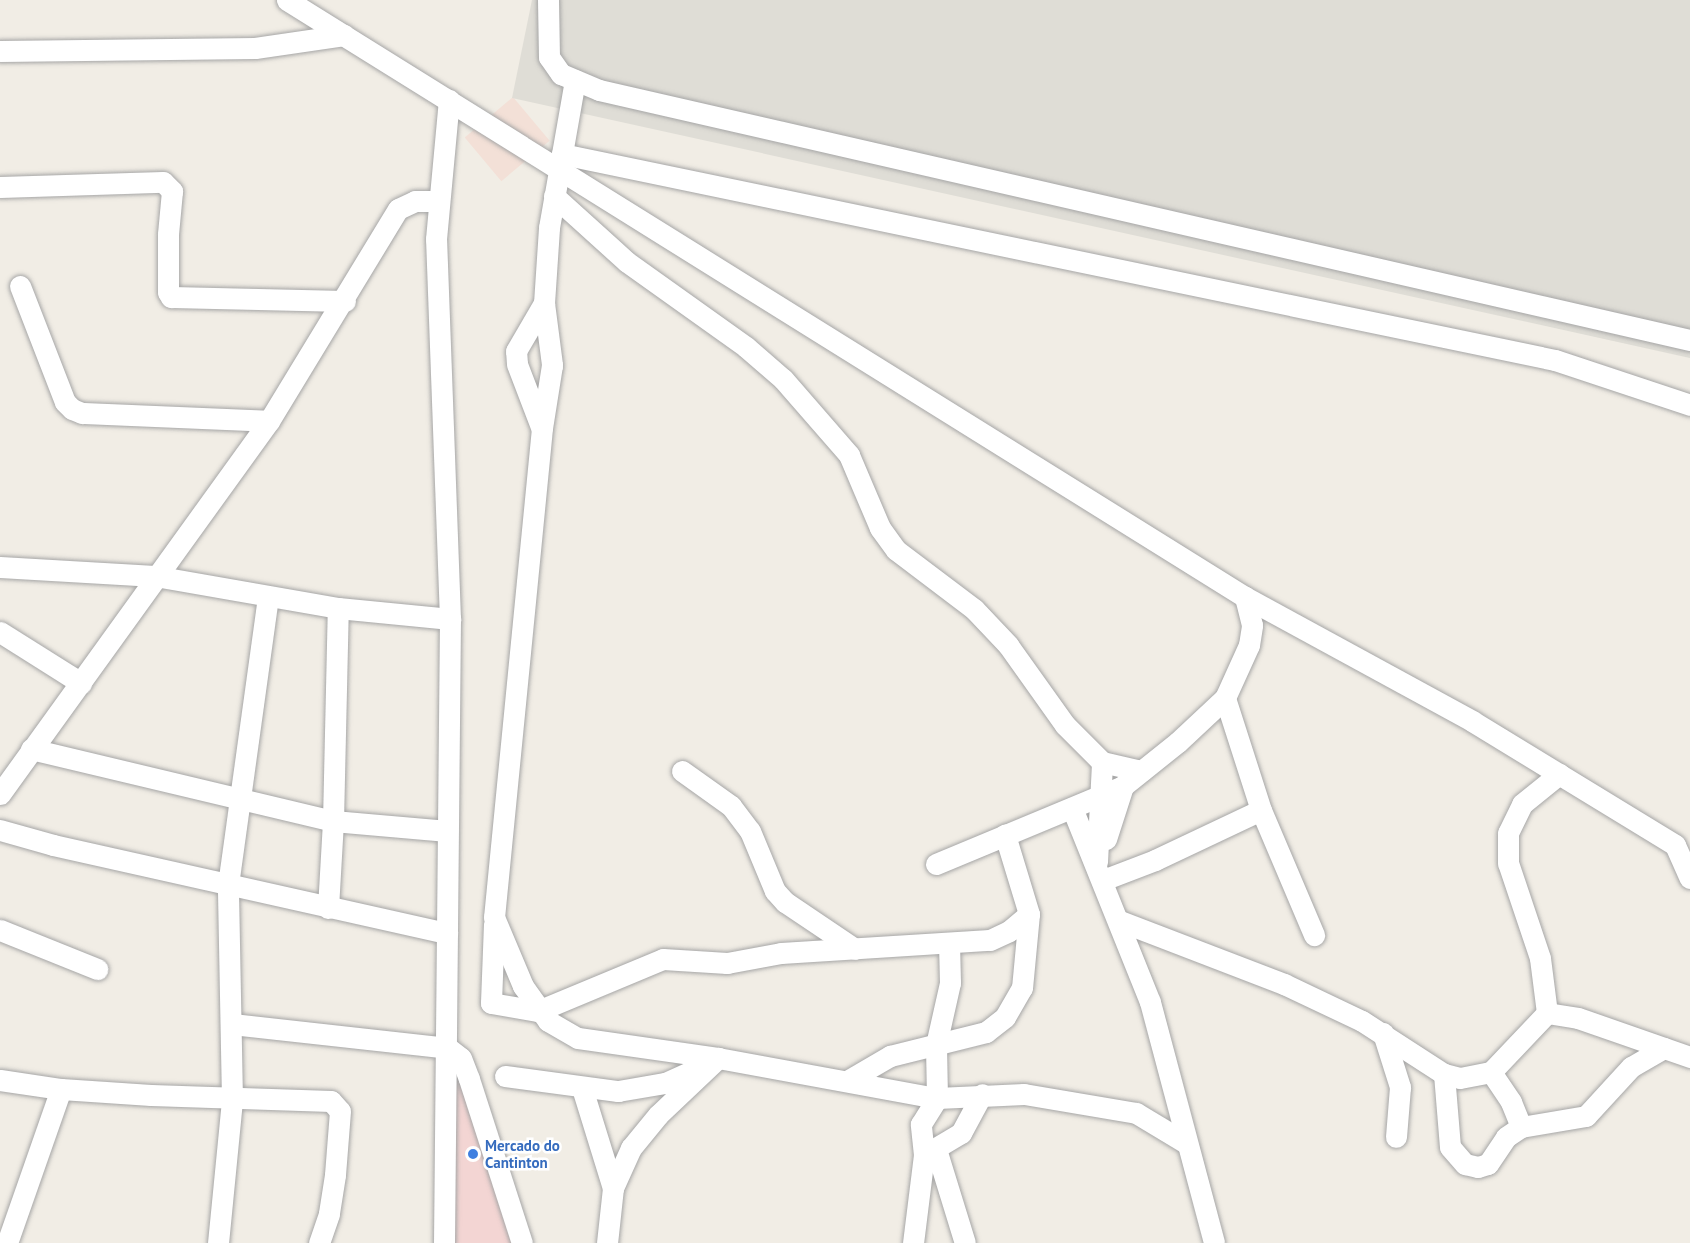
<!DOCTYPE html>
<style>
body{margin:0}
#map{position:relative;width:1690px;height:1243px;overflow:hidden;background:#f1ede5;font-family:"PT Sans",sans-serif}
div>[style]{position:absolute}
.commercial>*{inset:0;background:#f3d5d3}
.military>*{inset:0;background:#f3e0d7;transform-origin:0 0}
.airport>*{inset:0;background:#dfddd6}
.roads{filter:drop-shadow(0 0 2px #a6a6a6) drop-shadow(0 0 2px #a6a6a6)}
.minor>*{height:21px;margin:-10.5px;padding:0 10.5px;transform-origin:10.5px;border-radius:10.5px;background:#fff}
.dots>*{width:16px;height:16px;translate:-50% -50%;box-sizing:border-box;border:3px solid #fff;border-radius:50%}
span{translate:-50% -50%;white-space:nowrap;text-align:center;line-height:1.15;-webkit-text-stroke:5px #fff;paint-order:stroke}
.shop-label{font-size:15px;color:#366cbe;font-weight:700}
.left{translate:0 -50%;text-align:left}
</style>
<div id="map">
<div class="commercial">
<div style="clip-path:polygon(472px 1063px,527px 1243px,447px 1243px,446px 1065px)"></div>
</div>
<div class="military">
<div style="left:513px;top:97px;width:57px;height:63px;rotate:50deg"></div>
</div>
<div class="airport">
<div style="clip-path:polygon(532px 0,1690px 0,1690px 358px,512px 98px)"></div>
</div>
<div class="roads">
<div class="minor">
<div style="left:287px;top:0;width:1129px;rotate:31.93deg"></div>
<div style="left:1245px;top:597px;width:259px;rotate:28.6deg"></div>
<div style="left:1472px;top:721px;width:238px;rotate:31.4deg"></div>
<div style="left:1675px;top:845px;width:36px;rotate:66deg"></div>
<div style="left:548px;top:0;width:57px;rotate:89deg"></div>
<div style="left:549px;top:57px;width:21px;rotate:55deg"></div>
<div style="left:561px;top:74px;width:41px;rotate:22.8deg"></div>
<div style="left:599px;top:90px;width:1119px;rotate:12.91deg"></div>
<div style="left:0;top:51px;width:255px;rotate:-0.7deg"></div>
<div style="left:255px;top:48px;width:90px;rotate:-8.3deg"></div>
<div style="left:575px;top:80px;width:150px;rotate:100deg"></div>
<div style="left:549px;top:228px;width:75px;rotate:93.8deg"></div>
<div style="left:544px;top:303px;width:63px;rotate:82.6deg"></div>
<div style="left:552px;top:365px;width:64px;rotate:99deg"></div>
<div style="left:542px;top:428px;width:491px;rotate:95.6deg"></div>
<div style="left:494px;top:917px;width:75px;rotate:67.2deg"></div>
<div style="left:523px;top:986px;width:43px;rotate:54.5deg"></div>
<div style="left:548px;top:1021px;width:34px;rotate:30deg"></div>
<div style="left:578px;top:1038px;width:141px;rotate:8.1deg"></div>
<div style="left:718px;top:1058px;width:223px;rotate:10.4deg"></div>
<div style="left:937px;top:1098px;width:87px;rotate:-2.6deg"></div>
<div style="left:1024px;top:1094px;width:114px;rotate:9.6deg"></div>
<div style="left:1136px;top:1113px;width:58px;rotate:31deg"></div>
<div style="left:562px;top:154px;width:1014px;rotate:11.72deg"></div>
<div style="left:1555px;top:360px;width:142px;rotate:18.4deg"></div>
<div style="left:0;top:187px;width:163px;rotate:-1.8deg"></div>
<div style="left:163px;top:182px;width:13px;rotate:45deg"></div>
<div style="left:172px;top:191px;width:43px;rotate:95.3deg"></div>
<div style="left:168px;top:234px;width:58px;rotate:90deg"></div>
<div style="left:168px;top:292px;width:6px;rotate:59deg"></div>
<div style="left:171px;top:297px;width:174px;rotate:1.3deg"></div>
<div style="left:554px;top:196px;width:98px;rotate:42.1deg"></div>
<div style="left:627px;top:262px;width:146px;rotate:35.5deg"></div>
<div style="left:746px;top:347px;width:49px;rotate:40.9deg"></div>
<div style="left:783px;top:379px;width:101px;rotate:49deg"></div>
<div style="left:849px;top:455px;width:79px;rotate:67deg"></div>
<div style="left:880px;top:528px;width:27px;rotate:54deg"></div>
<div style="left:896px;top:550px;width:98px;rotate:37.1deg"></div>
<div style="left:974px;top:609px;width:50px;rotate:46.6deg"></div>
<div style="left:1008px;top:645px;width:98px;rotate:54.5deg"></div>
<div style="left:1065px;top:725px;width:52px;rotate:45deg"></div>
<div style="left:1102px;top:762px;width:40px;rotate:13deg"></div>
<div style="left:20px;top:286px;width:124px;rotate:68.8deg"></div>
<div style="left:65px;top:402px;width:10px;rotate:45deg"></div>
<div style="left:72px;top:409px;width:11px;rotate:22deg"></div>
<div style="left:82px;top:413px;width:187px;rotate:2.4deg"></div>
<div style="left:541px;top:427px;width:67px;rotate:-110.9deg"></div>
<div style="left:517px;top:364px;width:13px;rotate:-94deg"></div>
<div style="left:516px;top:351px;width:56px;rotate:-59.7deg"></div>
<div style="left:0;top:567px;width:155px;rotate:3.3deg"></div>
<div style="left:155px;top:576px;width:186px;rotate:9.9deg"></div>
<div style="left:338px;top:608px;width:113px;rotate:5.6deg"></div>
<div style="left:0;top:632px;width:96px;rotate:32.2deg"></div>
<div style="left:1225px;top:698px;width:118px;rotate:72.2deg"></div>
<div style="left:1261px;top:810px;width:136px;rotate:67deg"></div>
<div style="left:31px;top:749px;width:310px;rotate:13.4deg"></div>
<div style="left:333px;top:821px;width:115px;rotate:5deg"></div>
<div style="left:682px;top:771px;width:60px;rotate:35.5deg"></div>
<div style="left:731px;top:806px;width:31px;rotate:53deg"></div>
<div style="left:750px;top:831px;width:65px;rotate:67.4deg"></div>
<div style="left:775px;top:891px;width:15px;rotate:48deg"></div>
<div style="left:785px;top:902px;width:84px;rotate:33.9deg"></div>
<div style="left:0;top:794px;width:460px;rotate:-54.2deg"></div>
<div style="left:269px;top:421px;width:248px;rotate:-58.7deg"></div>
<div style="left:398px;top:209px;width:19px;rotate:-25deg"></div>
<div style="left:415px;top:201px;width:22px"></div>
<div style="left:1072px;top:808px;width:209px;rotate:68.1deg"></div>
<div style="left:1150px;top:1002px;width:249px;rotate:75.1deg"></div>
<div style="left:0;top:830px;width:55px;rotate:15.8deg"></div>
<div style="left:53px;top:845px;width:404px;rotate:12.6deg"></div>
<div style="left:1106px;top:839px;width:56px;rotate:-72.2deg"></div>
<div style="left:1097px;top:862px;width:100px;rotate:-87.1deg"></div>
<div style="left:936px;top:864px;width:203px;rotate:-22.6deg"></div>
<div style="left:1123px;top:786px;width:70px;rotate:-38.7deg"></div>
<div style="left:1178px;top:742px;width:64px;rotate:-43.1deg"></div>
<div style="left:1225px;top:698px;width:58px;rotate:-65.6deg"></div>
<div style="left:1249px;top:645px;width:20px;rotate:-81deg"></div>
<div style="left:1252px;top:625px;width:29px;rotate:-104deg"></div>
<div style="left:1103px;top:880px;width:56px;rotate:-21deg"></div>
<div style="left:1155px;top:860px;width:117px;rotate:-25.3deg"></div>
<div style="left:328px;top:908px;width:87px;rotate:-86.7deg"></div>
<div style="left:333px;top:821px;width:213px;rotate:-88.7deg"></div>
<div style="left:1120px;top:921px;width:176px;rotate:21deg"></div>
<div style="left:1284px;top:984px;width:86px;rotate:25.4deg"></div>
<div style="left:1362px;top:1021px;width:98px;rotate:32.9deg"></div>
<div style="left:1444px;top:1074px;width:16px;rotate:14deg"></div>
<div style="left:1460px;top:1078px;width:32px;rotate:-11deg"></div>
<div style="left:1491px;top:1072px;width:81px;rotate:-46.5deg"></div>
<div style="left:1547px;top:1013px;width:31px;rotate:9deg"></div>
<div style="left:1578px;top:1018px;width:119px;rotate:19.2deg"></div>
<div style="left:494px;top:924px;width:79px;rotate:92.2deg"></div>
<div style="left:491px;top:1003px;width:48px;rotate:9.7deg"></div>
<div style="left:538px;top:1011px;width:135px;rotate:-22.6deg"></div>
<div style="left:663px;top:959px;width:64px;rotate:3.6deg"></div>
<div style="left:727px;top:963px;width:55px;rotate:-10.5deg"></div>
<div style="left:781px;top:953px;width:209px;rotate:-3.6deg"></div>
<div style="left:990px;top:940px;width:21px;rotate:-25deg"></div>
<div style="left:1009px;top:931px;width:26px;rotate:-40deg"></div>
<div style="left:0;top:930px;width:105px;rotate:21.9deg"></div>
<div style="left:1547px;top:1013px;width:55px;rotate:-97.3deg"></div>
<div style="left:1540px;top:958px;width:100px;rotate:-108.6deg"></div>
<div style="left:1508px;top:863px;width:30px;rotate:-90deg"></div>
<div style="left:1508px;top:833px;width:32px;rotate:-64deg"></div>
<div style="left:1522px;top:804px;width:48px;rotate:-39deg"></div>
<div style="left:232px;top:1024px;width:217px;rotate:6.3deg"></div>
<div style="left:448px;top:1048px;width:16px;rotate:38deg"></div>
<div style="left:461px;top:1058px;width:22px;rotate:69deg"></div>
<div style="left:469px;top:1079px;width:172px;rotate:72.1deg"></div>
<div style="left:1383px;top:1033px;width:57px;rotate:72.5deg"></div>
<div style="left:1400px;top:1087px;width:50px;rotate:94.6deg"></div>
<div style="left:1491px;top:1072px;width:36px;rotate:56deg"></div>
<div style="left:1511px;top:1102px;width:27px;rotate:68deg"></div>
<div style="left:1444px;top:1074px;width:73px;rotate:85.3deg"></div>
<div style="left:1450px;top:1147px;width:23px;rotate:49deg"></div>
<div style="left:1465px;top:1164px;width:13px;rotate:13deg"></div>
<div style="left:1478px;top:1167px;width:10px;rotate:-17deg"></div>
<div style="left:1488px;top:1164px;width:32px;rotate:-56deg"></div>
<div style="left:1506px;top:1137px;width:18px;rotate:-34deg"></div>
<div style="left:1521px;top:1127px;width:66px;rotate:-9.6deg"></div>
<div style="left:1586px;top:1116px;width:67px;rotate:-47.4deg"></div>
<div style="left:1631px;top:1067px;width:38px;rotate:-30deg"></div>
<div style="left:505px;top:1076px;width:114px;rotate:7.6deg"></div>
<div style="left:618px;top:1091px;width:48px;rotate:-9.7deg"></div>
<div style="left:665px;top:1083px;width:34px;rotate:-24deg"></div>
<div style="left:0;top:1080px;width:62px;rotate:8.4deg"></div>
<div style="left:61px;top:1089px;width:90px;rotate:3.8deg"></div>
<div style="left:151px;top:1095px;width:180px;rotate:1.9deg"></div>
<div style="left:331px;top:1101px;width:13px;rotate:48deg"></div>
<div style="left:340px;top:1111px;width:64px;rotate:94.5deg"></div>
<div style="left:335px;top:1175px;width:39px;rotate:99deg"></div>
<div style="left:329px;top:1214px;width:31px;rotate:109deg"></div>
<div style="left:847px;top:1081px;width:50px;rotate:-30.2deg"></div>
<div style="left:890px;top:1056px;width:99px;rotate:-14deg"></div>
<div style="left:986px;top:1032px;width:24px;rotate:-38deg"></div>
<div style="left:1005px;top:1017px;width:34px;rotate:-60deg"></div>
<div style="left:1022px;top:988px;width:74px;rotate:-84.6deg"></div>
<div style="left:1029px;top:914px;width:83px;rotate:-106.9deg"></div>
<div style="left:582px;top:1088px;width:105px;rotate:72.8deg"></div>
<div style="left:936px;top:1149px;width:98px;rotate:72.9deg"></div>
<div style="left:924px;top:1155px;width:31px;rotate:-96deg"></div>
<div style="left:921px;top:1124px;width:31px;rotate:-58deg"></div>
<div style="left:937px;top:1098px;width:53px;rotate:-91.1deg"></div>
<div style="left:936px;top:1045px;width:64px;rotate:-77.3deg"></div>
<div style="left:950px;top:983px;width:40px;rotate:-91.4deg"></div>
<div style="left:7px;top:1243px;width:163px;rotate:-70.7deg"></div>
<div style="left:218px;top:1243px;width:144px;rotate:-84.4deg"></div>
<div style="left:232px;top:1100px;width:215px;rotate:-91.1deg"></div>
<div style="left:228px;top:885px;width:291px;rotate:-82.1deg"></div>
<div style="left:444px;top:1243px;width:624px;rotate:-89.45deg"></div>
<div style="left:450px;top:619px;width:380px;rotate:-92.1deg"></div>
<div style="left:436px;top:239px;width:140px;rotate:-84.7deg"></div>
<div style="left:607px;top:1243px;width:55px;rotate:-83.8deg"></div>
<div style="left:613px;top:1188px;width:44px;rotate:-65.8deg"></div>
<div style="left:631px;top:1148px;width:43px;rotate:-50.7deg"></div>
<div style="left:658px;top:1115px;width:83px;rotate:-43.5deg"></div>
<div style="left:913px;top:1243px;width:89px;rotate:-82.9deg"></div>
<div style="left:924px;top:1155px;width:43px;rotate:-30.7deg"></div>
<div style="left:961px;top:1133px;width:44px;rotate:-61.7deg"></div>
</div>
</div>
<div class="dots">
<div style="left:473px;top:1154px;background:#3f7fe0"></div>
</div>
<div class="shop-label">
<span class="left" style="left:485px;top:1154px">Mercado do<br>Cantinton</span>
</div>
</div>
